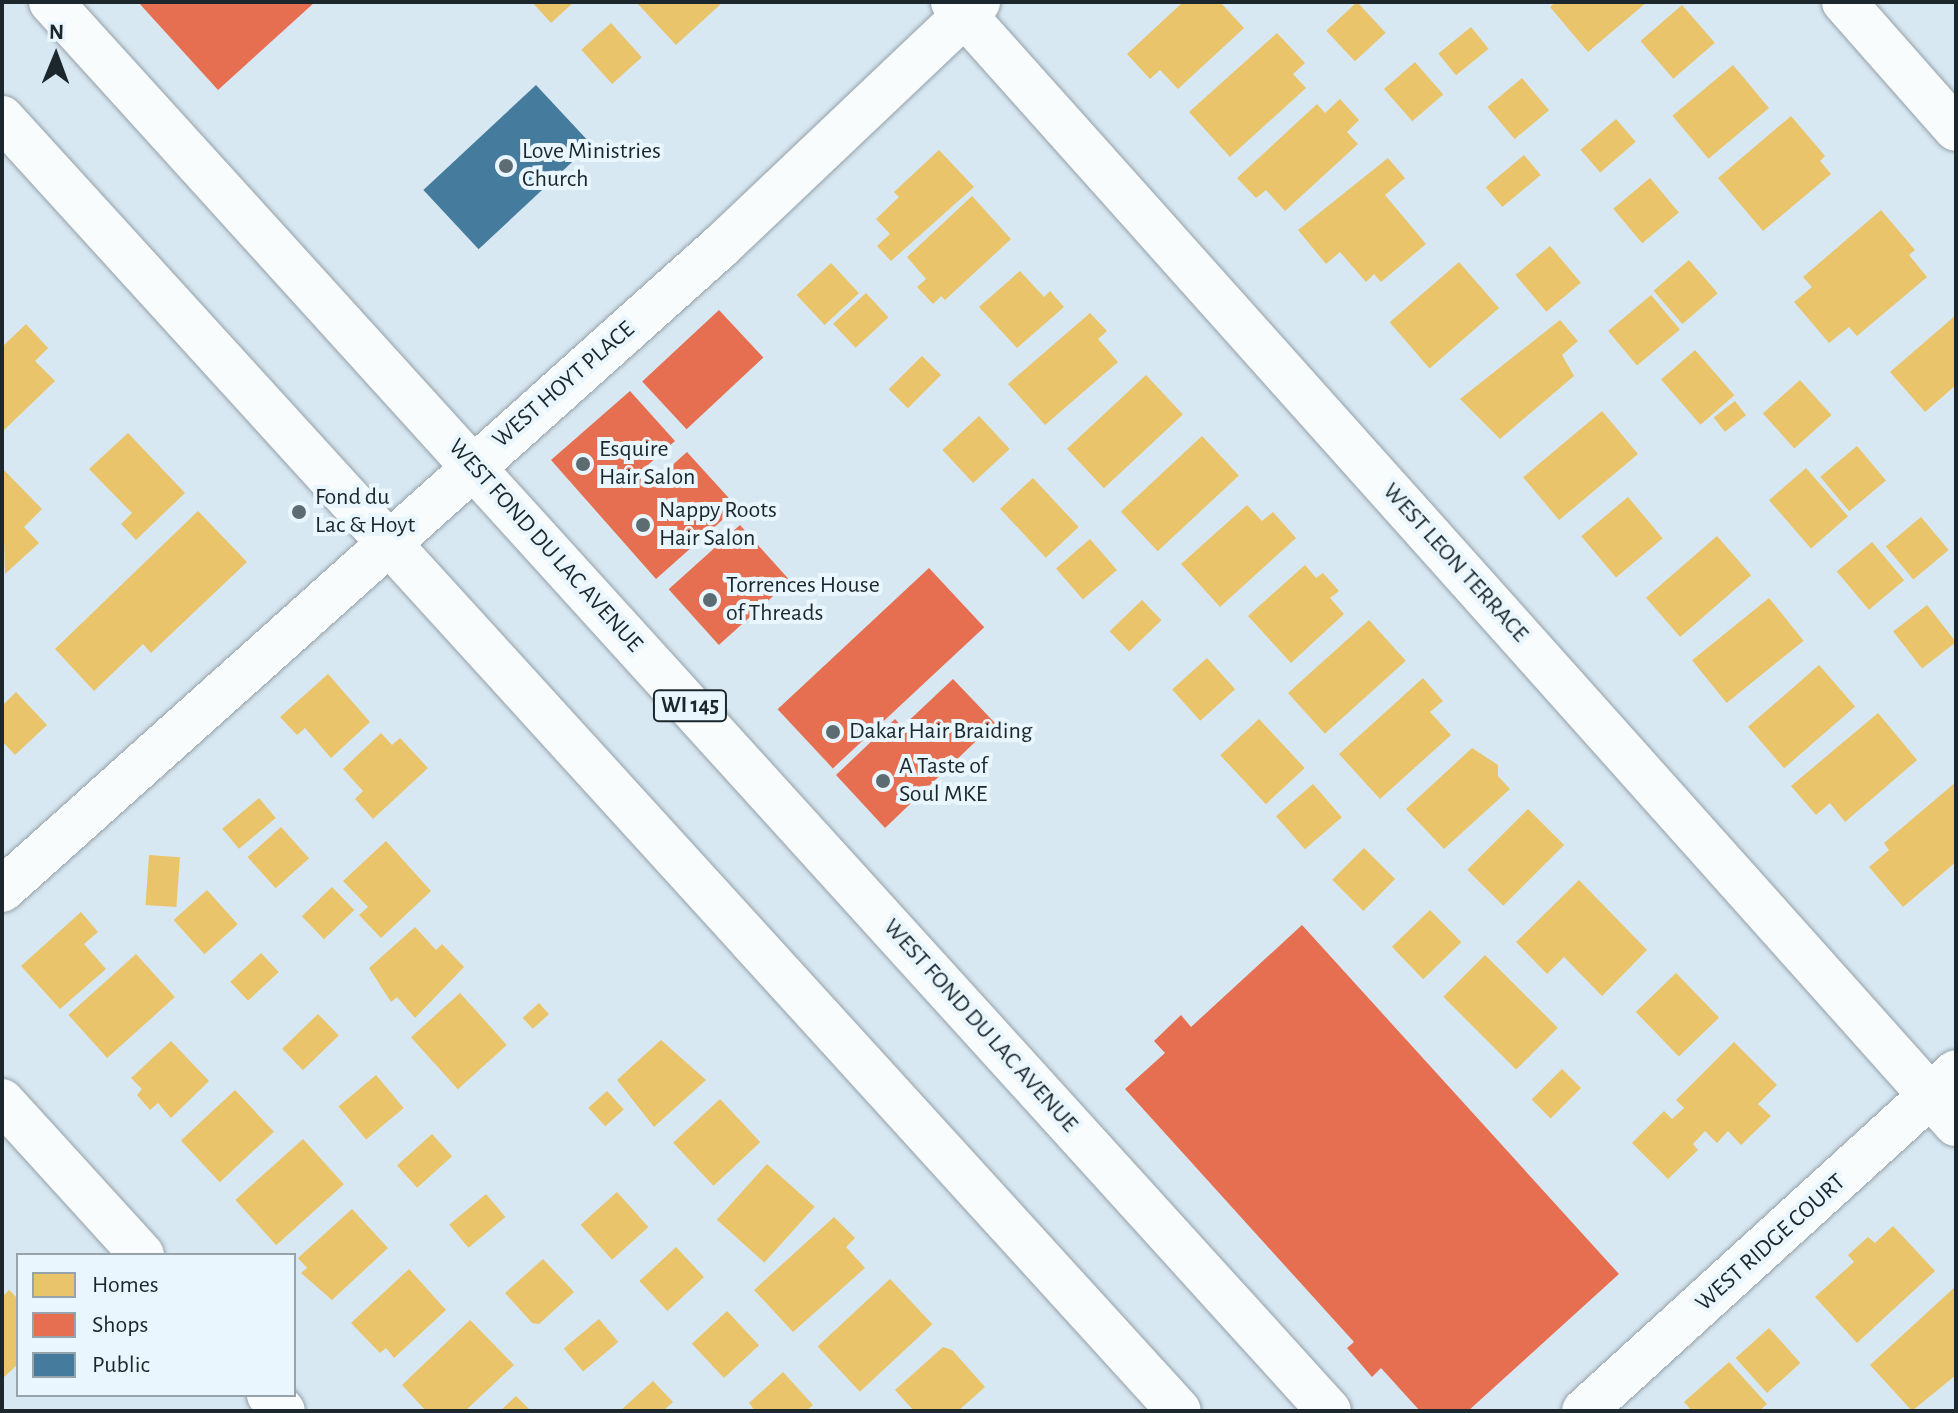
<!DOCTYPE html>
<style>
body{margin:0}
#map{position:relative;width:1958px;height:1413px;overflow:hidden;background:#d8e8f2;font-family:"Alegreya Sans",sans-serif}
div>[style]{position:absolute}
.homes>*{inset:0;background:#e9c46a;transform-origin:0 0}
.shops>*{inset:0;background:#e76f51;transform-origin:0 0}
.public>*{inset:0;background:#457b9d;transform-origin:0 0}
.roads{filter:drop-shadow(0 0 2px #94a0a8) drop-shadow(0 0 2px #94a0a8)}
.minor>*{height:44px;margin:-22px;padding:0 22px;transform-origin:22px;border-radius:22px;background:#f9fcfd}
.major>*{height:44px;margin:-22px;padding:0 22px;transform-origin:22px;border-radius:22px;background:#f9fcfd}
.dots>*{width:22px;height:22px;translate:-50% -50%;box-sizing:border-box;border:4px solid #eaf6fd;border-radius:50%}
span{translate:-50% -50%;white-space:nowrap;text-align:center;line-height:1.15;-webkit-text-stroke:8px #eaf6fd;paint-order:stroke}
.shield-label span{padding:2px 6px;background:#eaf6fd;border:2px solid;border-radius:6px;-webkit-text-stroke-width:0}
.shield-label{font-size:22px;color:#1b272d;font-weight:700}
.poi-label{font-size:24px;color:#1b272d}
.left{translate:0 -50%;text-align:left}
.street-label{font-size:24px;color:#1b272d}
.frame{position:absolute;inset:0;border:4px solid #1b272d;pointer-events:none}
.legend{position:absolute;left:16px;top:1253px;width:280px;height:144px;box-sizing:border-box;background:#eaf6fd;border:2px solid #97a3aa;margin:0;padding:10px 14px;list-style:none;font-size:24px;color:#1b272d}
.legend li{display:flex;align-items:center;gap:16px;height:40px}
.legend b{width:40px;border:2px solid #97a3aa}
.north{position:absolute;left:16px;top:16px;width:80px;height:80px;-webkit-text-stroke:6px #eaf6fd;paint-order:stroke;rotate:1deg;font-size:22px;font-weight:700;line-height:32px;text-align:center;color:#1b272d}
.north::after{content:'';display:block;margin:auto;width:28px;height:36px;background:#1b272d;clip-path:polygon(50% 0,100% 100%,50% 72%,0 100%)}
</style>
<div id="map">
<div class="homes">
<div style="clip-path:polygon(532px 2px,574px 2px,551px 23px)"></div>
<div style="clip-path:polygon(636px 2px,723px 2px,676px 45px)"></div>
<div style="clip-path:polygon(1183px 2px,1220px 2px,1244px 28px,1178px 89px,1160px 70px,1150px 79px,1127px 54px)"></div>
<div style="left:1357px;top:2px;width:42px;height:42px;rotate:47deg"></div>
<div style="clip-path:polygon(1556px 2px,1647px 2px,1588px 52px,1550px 7px)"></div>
<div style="left:1682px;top:5px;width:50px;height:55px;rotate:49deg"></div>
<div style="left:611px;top:23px;width:46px;height:40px;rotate:48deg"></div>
<div style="left:1471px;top:27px;width:28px;height:42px;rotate:51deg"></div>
<div style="clip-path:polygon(1277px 33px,1305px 63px,1293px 74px,1306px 88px,1230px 157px,1189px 112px)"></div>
<div style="left:1415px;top:62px;width:43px;height:41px;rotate:49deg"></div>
<div style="left:1733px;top:65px;width:56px;height:79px;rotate:50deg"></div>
<div style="left:1522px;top:78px;width:42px;height:45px;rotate:50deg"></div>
<div style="clip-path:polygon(1340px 99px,1359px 120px,1347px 132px,1358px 144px,1285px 211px,1266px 190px,1256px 198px,1237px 178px,1317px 104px,1325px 113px)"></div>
<div style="clip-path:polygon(1791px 116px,1825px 156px,1820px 161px,1831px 174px,1763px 231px,1718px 178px)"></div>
<div style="left:1616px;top:119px;width:30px;height:47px;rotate:49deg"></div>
<div style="clip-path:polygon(939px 150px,974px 187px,891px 261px,877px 246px,890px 234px,876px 219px,899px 197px,894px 192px)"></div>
<div style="left:1524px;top:155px;width:26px;height:50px;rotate:50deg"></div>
<div style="clip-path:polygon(1388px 158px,1405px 178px,1385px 195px,1426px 244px,1381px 282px,1374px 274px,1366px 282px,1340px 252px,1326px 264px,1298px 230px)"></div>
<div style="left:1650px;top:178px;width:45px;height:48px;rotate:50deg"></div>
<div style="clip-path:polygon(972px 196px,1011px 239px,945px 300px,941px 296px,933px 304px,917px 287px,926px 279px,907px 257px)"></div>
<div style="clip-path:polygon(1881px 210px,1915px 250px,1909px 255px,1927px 277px,1857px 336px,1849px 327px,1829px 343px,1794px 302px,1812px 287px,1803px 277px)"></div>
<div style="left:1550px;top:246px;width:48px;height:45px;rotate:50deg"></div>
<div style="left:1689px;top:260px;width:44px;height:47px;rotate:49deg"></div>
<div style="left:1459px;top:262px;width:61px;height:92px;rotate:49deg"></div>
<div style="left:831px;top:263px;width:41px;height:47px;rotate:47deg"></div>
<div style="clip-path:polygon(1020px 271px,1044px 297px,1050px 291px,1064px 307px,1017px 348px,979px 307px)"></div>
<div style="left:866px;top:293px;width:33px;height:45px;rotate:47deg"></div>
<div style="left:1651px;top:295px;width:45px;height:56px;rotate:50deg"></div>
<div style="clip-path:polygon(1090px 313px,1107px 331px,1098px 339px,1118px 362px,1045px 425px,1008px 384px)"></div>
<div style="clip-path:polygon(1956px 315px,1956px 385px,1925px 412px,1890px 372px)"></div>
<div style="clip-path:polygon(1560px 320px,1578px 341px,1562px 355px,1574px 376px,1500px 439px,1460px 399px)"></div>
<div style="clip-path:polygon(26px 324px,48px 348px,35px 361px,55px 381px,2px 432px,2px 347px)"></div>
<div style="left:1695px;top:350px;width:60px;height:45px;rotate:49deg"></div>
<div style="left:922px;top:356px;width:27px;height:47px;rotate:45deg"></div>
<div style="left:1146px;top:375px;width:54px;height:108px;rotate:47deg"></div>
<div style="left:1800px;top:380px;width:47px;height:50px;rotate:48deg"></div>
<div style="left:1735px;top:401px;width:18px;height:27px;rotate:52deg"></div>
<div style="left:1602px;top:411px;width:56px;height:103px;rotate:50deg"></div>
<div style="left:979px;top:416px;width:45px;height:50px;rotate:47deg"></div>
<div style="clip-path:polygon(128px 433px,185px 493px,136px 540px,121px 524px,132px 513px,89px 469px)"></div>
<div style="left:1202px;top:436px;width:54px;height:111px;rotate:47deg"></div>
<div style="left:1857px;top:446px;width:45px;height:48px;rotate:50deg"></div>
<div style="clip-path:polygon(2px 468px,42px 509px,24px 527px,39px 543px,5px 574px)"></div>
<div style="left:1806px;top:468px;width:64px;height:49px;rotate:49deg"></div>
<div style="left:1033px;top:478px;width:67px;height:45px;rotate:47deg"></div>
<div style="left:1628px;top:497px;width:54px;height:61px;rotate:50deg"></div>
<div style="clip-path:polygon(1247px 505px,1262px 521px,1273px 512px,1296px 538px,1220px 607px,1181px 564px)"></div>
<div style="clip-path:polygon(198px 511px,247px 562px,151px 653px,143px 644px,94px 691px,55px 649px)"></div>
<div style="left:1921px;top:517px;width:43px;height:46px;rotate:50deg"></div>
<div style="left:1717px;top:536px;width:52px;height:94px;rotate:49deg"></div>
<div style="left:1090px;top:539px;width:41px;height:45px;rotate:49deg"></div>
<div style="left:1872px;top:542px;width:50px;height:46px;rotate:50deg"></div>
<div style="clip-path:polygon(1305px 565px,1316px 578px,1323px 573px,1339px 591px,1330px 598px,1344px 614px,1291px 663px,1248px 616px)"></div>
<div style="left:1769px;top:598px;width:55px;height:99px;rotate:51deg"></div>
<div style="left:1142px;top:600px;width:28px;height:45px;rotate:46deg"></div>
<div style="left:1927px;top:605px;width:47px;height:43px;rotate:52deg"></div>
<div style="left:1369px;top:620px;width:55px;height:109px;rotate:48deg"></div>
<div style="left:1207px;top:658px;width:42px;height:47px;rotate:48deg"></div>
<div style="left:1819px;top:665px;width:55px;height:94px;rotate:49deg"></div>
<div style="clip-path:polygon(328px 674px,370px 722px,331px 758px,305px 728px,297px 735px,280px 717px)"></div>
<div style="clip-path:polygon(1423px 678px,1443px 701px,1430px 712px,1451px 735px,1380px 799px,1339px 754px)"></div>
<div style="clip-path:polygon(16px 692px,47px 725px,15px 755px,2px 741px,2px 706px)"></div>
<div style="clip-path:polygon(1878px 713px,1917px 760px,1845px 822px,1830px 803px,1816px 815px,1791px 786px)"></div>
<div style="left:1259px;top:719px;width:67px;height:53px;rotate:47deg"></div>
<div style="clip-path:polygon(381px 733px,392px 745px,400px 738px,428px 768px,373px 819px,355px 799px,363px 791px,343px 769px)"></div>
<div style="clip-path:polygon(1472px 748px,1498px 765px,1498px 776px,1510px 789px,1444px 849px,1406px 809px)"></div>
<div style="clip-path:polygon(1956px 782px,1956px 862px,1903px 907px,1869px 867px,1889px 850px,1884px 843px)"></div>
<div style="left:1313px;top:784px;width:44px;height:49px;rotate:49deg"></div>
<div style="left:259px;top:798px;width:26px;height:48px;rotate:50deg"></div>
<div style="left:1528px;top:809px;width:51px;height:86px;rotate:45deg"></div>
<div style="left:281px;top:827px;width:42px;height:45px;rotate:48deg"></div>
<div style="clip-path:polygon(386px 841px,431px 891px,381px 938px,359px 915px,368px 907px,343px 881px)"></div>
<div style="left:1364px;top:848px;width:44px;height:45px;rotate:45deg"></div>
<div style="left:149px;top:855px;width:31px;height:50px;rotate:4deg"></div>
<div style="clip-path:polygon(1579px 880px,1647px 950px,1602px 996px,1564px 957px,1547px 974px,1516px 942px)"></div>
<div style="left:332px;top:887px;width:32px;height:42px;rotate:46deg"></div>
<div style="left:207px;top:890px;width:46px;height:45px;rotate:48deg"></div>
<div style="left:1430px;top:910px;width:45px;height:53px;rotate:46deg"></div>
<div style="clip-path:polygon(81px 912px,98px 932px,84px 944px,106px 969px,60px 1009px,21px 966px)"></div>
<div style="clip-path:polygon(415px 927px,436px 950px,442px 944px,464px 967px,415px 1018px,397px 997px,391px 1002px,369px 968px)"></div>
<div style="left:261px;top:953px;width:26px;height:42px;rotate:47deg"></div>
<div style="left:136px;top:954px;width:58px;height:91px;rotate:48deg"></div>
<div style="left:1485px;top:955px;width:103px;height:59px;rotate:45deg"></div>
<div style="left:1676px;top:973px;width:62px;height:56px;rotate:46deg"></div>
<div style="left:460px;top:993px;width:70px;height:66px;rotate:48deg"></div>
<div style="left:539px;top:1003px;width:15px;height:22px;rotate:48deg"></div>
<div style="left:318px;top:1014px;width:30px;height:50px;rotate:46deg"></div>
<div style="clip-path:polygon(661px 1040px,706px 1080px,654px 1127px,617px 1080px)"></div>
<div style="clip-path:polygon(171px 1041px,209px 1081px,171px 1118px,158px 1103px,150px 1110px,137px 1095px,142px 1089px,131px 1078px)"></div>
<div style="clip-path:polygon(1734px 1042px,1777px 1085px,1758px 1104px,1771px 1116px,1741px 1145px,1728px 1131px,1717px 1143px,1705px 1131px,1693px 1144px,1698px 1150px,1668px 1179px,1632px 1143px,1664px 1111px,1672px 1119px,1684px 1108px,1676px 1100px)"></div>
<div style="left:1562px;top:1069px;width:27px;height:43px;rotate:45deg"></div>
<div style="left:376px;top:1075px;width:43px;height:49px;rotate:50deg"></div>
<div style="left:235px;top:1090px;width:57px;height:74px;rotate:47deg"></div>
<div style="left:607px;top:1091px;width:25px;height:25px;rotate:48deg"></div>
<div style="left:720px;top:1099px;width:59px;height:64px;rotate:47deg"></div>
<div style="left:432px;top:1134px;width:30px;height:47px;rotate:48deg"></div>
<div style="left:303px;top:1139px;width:61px;height:91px;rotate:48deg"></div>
<div style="left:767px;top:1164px;width:64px;height:75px;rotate:42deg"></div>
<div style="left:617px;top:1192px;width:47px;height:49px;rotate:48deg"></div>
<div style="left:486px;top:1194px;width:30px;height:48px;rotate:50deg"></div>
<div style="clip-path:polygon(352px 1209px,388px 1248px,332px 1300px,301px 1273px,307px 1268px,298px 1258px)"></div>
<div style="clip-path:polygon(834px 1217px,855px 1238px,846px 1247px,865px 1268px,793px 1332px,754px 1290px)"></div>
<div style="clip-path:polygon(1893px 1226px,1935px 1271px,1857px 1343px,1815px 1297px,1854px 1262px,1848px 1255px,1868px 1237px,1875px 1243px)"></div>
<div style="left:676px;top:1247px;width:41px;height:50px;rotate:47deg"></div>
<div style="clip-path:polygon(543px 1259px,574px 1292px,539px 1324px,532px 1323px,505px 1293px)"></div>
<div style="clip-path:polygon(409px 1269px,446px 1310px,394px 1358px,386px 1348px,380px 1353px,351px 1323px)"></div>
<div style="left:890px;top:1279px;width:62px;height:99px;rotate:47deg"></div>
<div style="clip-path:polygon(1956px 1286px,1956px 1375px,1912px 1411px,1870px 1365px)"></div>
<div style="clip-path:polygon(9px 1290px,18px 1299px,18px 1364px,2px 1379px,2px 1297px)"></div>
<div style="left:727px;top:1311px;width:47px;height:48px;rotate:47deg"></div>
<div style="left:599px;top:1319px;width:30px;height:46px;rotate:50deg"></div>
<div style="clip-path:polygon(470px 1320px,514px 1365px,465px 1411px,426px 1411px,402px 1385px)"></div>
<div style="left:1769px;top:1328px;width:47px;height:45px;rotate:48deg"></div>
<div style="clip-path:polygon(943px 1347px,952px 1350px,985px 1387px,958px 1411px,914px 1411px,895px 1390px)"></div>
<div style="clip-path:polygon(1729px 1362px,1767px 1404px,1759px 1411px,1692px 1411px,1684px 1402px)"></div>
<div style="clip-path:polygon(783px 1372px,813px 1405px,806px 1411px,755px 1411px,749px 1403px)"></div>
<div style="clip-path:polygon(653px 1381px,673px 1402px,663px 1411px,620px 1411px)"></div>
<div style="clip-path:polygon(516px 1396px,531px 1411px,500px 1411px)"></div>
</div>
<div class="shops">
<div style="clip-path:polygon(138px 2px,315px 2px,218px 90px)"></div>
<div style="left:719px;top:310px;width:65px;height:105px;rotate:47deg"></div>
<div style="clip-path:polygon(630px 391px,675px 441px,640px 472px,651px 484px,687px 452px,737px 507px,656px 579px,551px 460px)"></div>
<div style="left:740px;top:525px;width:75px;height:96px;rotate:48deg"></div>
<div style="left:929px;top:568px;width:81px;height:207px;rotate:47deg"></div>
<div style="clip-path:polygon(953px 679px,995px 723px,885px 828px,836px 775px,895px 719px,902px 727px)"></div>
<div style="clip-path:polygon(1302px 925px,1619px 1274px,1468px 1411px,1420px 1411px,1381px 1368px,1372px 1377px,1347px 1348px,1354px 1342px,1125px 1089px,1165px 1053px,1154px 1041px,1181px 1015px,1191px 1027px)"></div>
</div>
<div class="public">
<div style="left:536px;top:85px;width:81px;height:154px;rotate:47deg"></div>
</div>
<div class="roads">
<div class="minor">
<div style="left:953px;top:2px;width:1505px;rotate:48.21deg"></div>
<div style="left:1844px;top:2px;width:169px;rotate:48.6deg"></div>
<div style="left:2px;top:890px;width:964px;rotate:-41.85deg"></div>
<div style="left:720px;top:247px;width:356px;rotate:-43.5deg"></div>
<div style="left:2px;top:1101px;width:208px;rotate:47.7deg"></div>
<div style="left:269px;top:1395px;width:21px;rotate:49deg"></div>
<div style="left:1584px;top:1411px;width:503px;rotate:-42.34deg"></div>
</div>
<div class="major">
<div style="left:51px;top:2px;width:1902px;rotate:47.79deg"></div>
<div style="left:2px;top:118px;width:1748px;rotate:47.69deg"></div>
</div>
</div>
<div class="dots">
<div style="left:506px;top:166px;background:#5d6b72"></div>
<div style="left:583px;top:464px;background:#5d6b72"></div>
<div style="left:299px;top:512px;background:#5d6b72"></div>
<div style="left:643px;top:525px;background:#5d6b72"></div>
<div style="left:710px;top:600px;background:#5d6b72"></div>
<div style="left:833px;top:732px;background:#5d6b72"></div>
<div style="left:883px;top:781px;background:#5d6b72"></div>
</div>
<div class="shield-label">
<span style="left:690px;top:706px">WI 145</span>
</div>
<div class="poi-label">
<span class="left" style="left:522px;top:166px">Love Ministries<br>Church</span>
<span class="left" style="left:599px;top:464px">Esquire<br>Hair Salon</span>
<span class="left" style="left:315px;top:512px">Fond du<br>Lac &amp; Hoyt</span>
<span class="left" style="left:659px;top:525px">Nappy Roots<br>Hair Salon</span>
<span class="left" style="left:726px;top:600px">Torrences House<br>of Threads</span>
<span class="left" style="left:849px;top:732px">Dakar Hair Braiding</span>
<span class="left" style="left:899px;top:781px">A Taste of<br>Soul MKE</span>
</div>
<div class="street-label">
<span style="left:564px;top:385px;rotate:-41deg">WEST HOYT PLACE</span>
<span style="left:545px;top:546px;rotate:48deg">WEST FOND DU LAC AVENUE</span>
<span style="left:1455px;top:563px;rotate:48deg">WEST LEON TERRACE</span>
<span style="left:980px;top:1026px;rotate:48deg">WEST FOND DU LAC AVENUE</span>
<span style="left:1771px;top:1243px;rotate:-42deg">WEST RIDGE COURT</span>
</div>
<div class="frame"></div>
<ul class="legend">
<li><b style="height:22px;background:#e9c46a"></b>Homes</li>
<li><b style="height:22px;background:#e76f51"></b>Shops</li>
<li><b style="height:22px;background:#457b9d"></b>Public</li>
</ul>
<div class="north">N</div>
</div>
